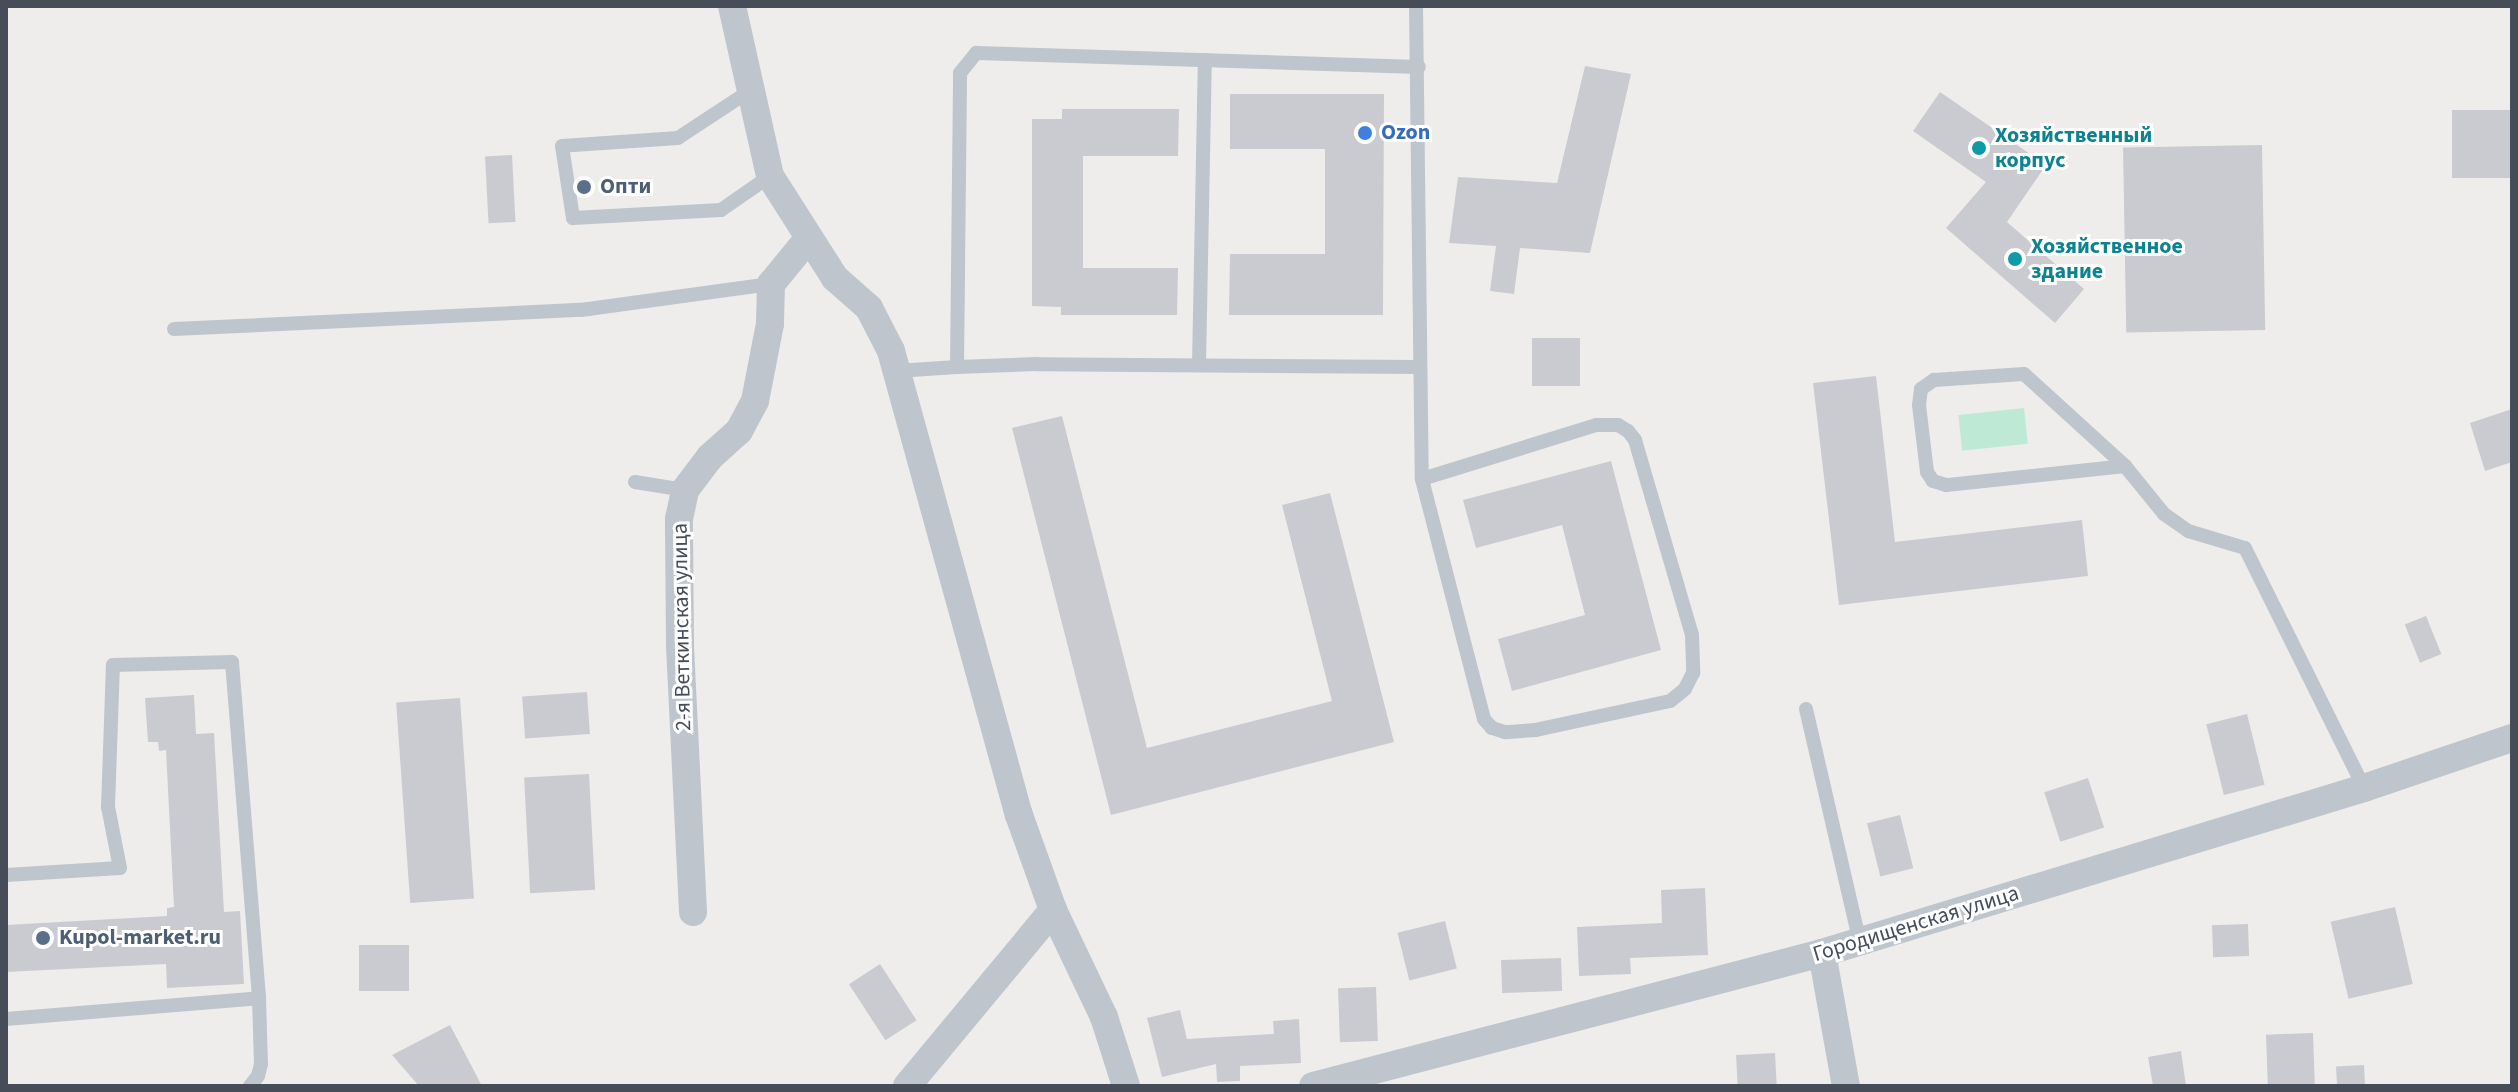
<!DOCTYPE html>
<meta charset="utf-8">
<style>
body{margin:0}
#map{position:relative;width:2518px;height:1092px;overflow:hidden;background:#efedec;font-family:"Source Sans 3",sans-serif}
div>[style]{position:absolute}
.green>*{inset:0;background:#beead5;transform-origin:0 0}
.building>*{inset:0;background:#cacbd1;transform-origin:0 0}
.lane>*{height:14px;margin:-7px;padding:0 7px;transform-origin:7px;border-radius:7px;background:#bec5cd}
.street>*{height:28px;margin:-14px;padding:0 14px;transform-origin:14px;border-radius:14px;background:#bec5cd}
.dots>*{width:22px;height:22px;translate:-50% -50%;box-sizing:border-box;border:4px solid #fff;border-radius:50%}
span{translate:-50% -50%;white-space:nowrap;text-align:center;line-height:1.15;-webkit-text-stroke:6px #fff;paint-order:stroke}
.shop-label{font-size:22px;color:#366cbe;font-weight:700}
.left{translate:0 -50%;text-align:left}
.culture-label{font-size:22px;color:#0d838f;font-weight:700}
.service-label{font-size:22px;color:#4e5e75;font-weight:700}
.street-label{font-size:22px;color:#464d58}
.frame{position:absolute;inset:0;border:8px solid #464d58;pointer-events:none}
</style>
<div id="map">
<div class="green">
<div style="left:2024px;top:408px;width:36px;height:66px;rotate:84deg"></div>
</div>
<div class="building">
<div style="clip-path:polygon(1585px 66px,1631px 74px,1590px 253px,1520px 248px,1514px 294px,1490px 291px,1496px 246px,1449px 243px,1458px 177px,1557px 183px)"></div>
<div style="clip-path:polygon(1940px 92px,2046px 165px,2007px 222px,2084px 289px,2055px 323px,1946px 228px,1986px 182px,1913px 131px)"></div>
<div style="clip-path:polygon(1230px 94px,1384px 94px,1383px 315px,1229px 315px,1230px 254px,1325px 254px,1325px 149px,1230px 149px)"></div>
<div style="clip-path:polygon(1062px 109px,1179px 109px,1178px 156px,1083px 156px,1083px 268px,1178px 268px,1177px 315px,1061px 315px,1061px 307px,1032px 306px,1032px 119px,1062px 119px)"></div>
<div style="left:2512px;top:110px;width:68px;height:60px;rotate:90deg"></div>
<div style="left:2262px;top:145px;width:185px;height:139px;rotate:89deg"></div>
<div style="left:512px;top:155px;width:67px;height:27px;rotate:87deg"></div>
<div style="left:1532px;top:338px;width:48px;height:48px"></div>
<div style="clip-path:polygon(1876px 376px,1895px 542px,2082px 520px,2088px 576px,1839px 605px,1813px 383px)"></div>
<div style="clip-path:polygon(2512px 409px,2512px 462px,2485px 471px,2470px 423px)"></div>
<div style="clip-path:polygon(1062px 416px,1147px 748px,1332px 701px,1282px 505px,1330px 493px,1394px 742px,1111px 815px,1012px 428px)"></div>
<div style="clip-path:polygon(1611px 461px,1661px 650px,1512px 691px,1498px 639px,1585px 615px,1562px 525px,1476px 548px,1463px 500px)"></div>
<div style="left:2426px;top:616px;width:41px;height:23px;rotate:68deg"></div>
<div style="left:587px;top:692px;width:42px;height:65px;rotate:86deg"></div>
<div style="clip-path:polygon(194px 695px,196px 734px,214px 733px,224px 912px,240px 911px,244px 984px,167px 988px,166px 964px,6px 972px,6px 925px,167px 916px,167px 908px,174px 907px,166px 750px,159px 751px,158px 742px,148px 742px,145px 698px)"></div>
<div style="left:460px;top:698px;width:201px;height:64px;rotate:86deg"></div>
<div style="left:2247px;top:714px;width:73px;height:42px;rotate:76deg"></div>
<div style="left:589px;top:774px;width:116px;height:65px;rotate:87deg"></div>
<div style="left:2088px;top:778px;width:52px;height:46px;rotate:72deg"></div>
<div style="left:1900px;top:815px;width:55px;height:34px;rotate:76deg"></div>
<div style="clip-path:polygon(1705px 888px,1708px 955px,1630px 958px,1631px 974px,1579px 976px,1577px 927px,1662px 923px,1661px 890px)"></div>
<div style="left:2395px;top:907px;width:79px;height:66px;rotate:77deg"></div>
<div style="left:1445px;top:921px;width:49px;height:49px;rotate:76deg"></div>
<div style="left:2248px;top:924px;width:32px;height:36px;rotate:88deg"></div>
<div style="left:359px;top:945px;width:50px;height:46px"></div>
<div style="left:1561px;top:958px;width:33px;height:60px;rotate:88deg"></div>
<div style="left:880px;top:964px;width:67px;height:37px;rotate:57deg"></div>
<div style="left:1376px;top:987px;width:54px;height:38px;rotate:88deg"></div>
<div style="clip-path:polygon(1180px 1010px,1187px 1039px,1274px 1034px,1273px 1021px,1299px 1019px,1301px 1063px,1240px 1066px,1240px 1081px,1217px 1082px,1216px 1064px,1162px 1077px,1147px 1018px)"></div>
<div style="clip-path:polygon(450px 1025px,482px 1086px,419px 1086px,392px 1055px)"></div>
<div style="left:2313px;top:1033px;width:52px;height:47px;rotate:88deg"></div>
<div style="clip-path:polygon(2181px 1051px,2186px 1086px,2153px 1086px,2148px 1057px)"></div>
<div style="left:1775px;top:1053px;width:33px;height:39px;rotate:87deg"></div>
<div style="left:2364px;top:1065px;width:21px;height:28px;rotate:87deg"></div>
</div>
<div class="lane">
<div style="left:1416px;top:6px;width:473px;rotate:89.3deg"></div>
<div style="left:1422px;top:479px;width:182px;rotate:-17.2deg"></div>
<div style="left:1596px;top:425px;width:22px"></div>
<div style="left:1618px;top:425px;width:12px;rotate:31deg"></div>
<div style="left:1628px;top:431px;width:11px;rotate:52deg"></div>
<div style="left:1635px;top:440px;width:203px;rotate:73.7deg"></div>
<div style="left:1692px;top:635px;width:38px;rotate:88deg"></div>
<div style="left:1693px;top:673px;width:18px;rotate:117deg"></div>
<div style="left:1685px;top:689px;width:19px;rotate:141deg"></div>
<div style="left:1670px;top:701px;width:137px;rotate:167.8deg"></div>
<div style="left:1536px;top:730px;width:31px;rotate:176deg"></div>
<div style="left:1505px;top:732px;width:14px;rotate:-163deg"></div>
<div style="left:1492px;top:728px;width:12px;rotate:-132deg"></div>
<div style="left:1484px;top:719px;width:248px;rotate:-104.5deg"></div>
<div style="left:751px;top:90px;width:87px;rotate:146.7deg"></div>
<div style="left:678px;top:138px;width:116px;rotate:176.1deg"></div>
<div style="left:562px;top:146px;width:73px;rotate:81.3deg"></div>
<div style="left:573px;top:218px;width:148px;rotate:-3.1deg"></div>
<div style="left:721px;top:210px;width:60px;rotate:-34.8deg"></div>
<div style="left:174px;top:329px;width:407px;rotate:-2.7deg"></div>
<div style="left:581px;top:310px;width:192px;rotate:-7.8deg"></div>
<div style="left:1199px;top:365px;width:305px;rotate:-88.9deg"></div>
<div style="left:1418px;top:367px;width:382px;rotate:-179.6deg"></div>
<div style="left:1036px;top:364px;width:79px;rotate:177.8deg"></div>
<div style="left:957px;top:367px;width:294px;rotate:-89.4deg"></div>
<div style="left:960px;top:73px;width:26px;rotate:-51deg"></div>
<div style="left:976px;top:53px;width:443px;rotate:1.8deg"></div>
<div style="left:896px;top:371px;width:61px;rotate:-3.8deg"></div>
<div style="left:2125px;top:466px;width:180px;rotate:173.9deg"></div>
<div style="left:1946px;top:485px;width:14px;rotate:-163deg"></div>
<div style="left:1933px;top:481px;width:11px;rotate:-124deg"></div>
<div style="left:1927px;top:472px;width:67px;rotate:-96.8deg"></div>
<div style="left:1919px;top:405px;width:16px;rotate:-83deg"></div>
<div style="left:1921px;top:389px;width:16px;rotate:-35deg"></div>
<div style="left:1934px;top:380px;width:90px;rotate:-3.8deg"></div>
<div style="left:2024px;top:374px;width:137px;rotate:42.3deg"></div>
<div style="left:2125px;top:466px;width:62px;rotate:50.9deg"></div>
<div style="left:2164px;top:514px;width:29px;rotate:35deg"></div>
<div style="left:2188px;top:531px;width:59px;rotate:16.6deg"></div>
<div style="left:2245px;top:548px;width:268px;rotate:63.6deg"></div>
<div style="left:635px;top:482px;width:51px;rotate:9.1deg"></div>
<div style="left:1806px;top:709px;width:239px;rotate:77deg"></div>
<div style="left:6px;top:875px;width:114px;rotate:-3.5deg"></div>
<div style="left:120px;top:868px;width:62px;rotate:-101.1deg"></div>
<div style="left:108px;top:807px;width:142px;rotate:-88deg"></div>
<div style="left:113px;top:665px;width:119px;rotate:-1.4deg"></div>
<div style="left:232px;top:662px;width:337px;rotate:85.4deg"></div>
<div style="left:259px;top:998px;width:66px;rotate:88.3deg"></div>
<div style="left:261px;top:1064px;width:12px;rotate:104deg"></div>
<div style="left:258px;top:1076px;width:13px;rotate:129deg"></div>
<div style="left:6px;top:1019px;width:254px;rotate:-4.7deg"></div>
</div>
<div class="street">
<div style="left:732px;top:6px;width:174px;rotate:77.4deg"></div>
<div style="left:770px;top:176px;width:121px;rotate:57.5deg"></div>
<div style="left:835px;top:278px;width:45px;rotate:41.4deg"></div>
<div style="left:869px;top:308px;width:48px;rotate:62.9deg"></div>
<div style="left:891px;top:351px;width:481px;rotate:74.6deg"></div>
<div style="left:1019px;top:815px;width:101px;rotate:70.3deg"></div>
<div style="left:1053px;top:910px;width:119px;rotate:64.5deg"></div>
<div style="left:1104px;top:1017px;width:72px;rotate:72.3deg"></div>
<div style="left:693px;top:912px;width:268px;rotate:-92.8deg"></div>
<div style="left:680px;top:644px;width:125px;rotate:-90.5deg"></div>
<div style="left:679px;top:519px;width:30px;rotate:-78deg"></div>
<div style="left:685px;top:490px;width:41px;rotate:-52.9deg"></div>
<div style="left:710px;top:457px;width:39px;rotate:-42deg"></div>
<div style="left:739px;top:431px;width:34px;rotate:-62deg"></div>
<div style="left:755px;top:401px;width:78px;rotate:-79deg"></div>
<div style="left:770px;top:324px;width:40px;rotate:-88.6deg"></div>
<div style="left:771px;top:284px;width:58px;rotate:-50.6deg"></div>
<div style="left:1822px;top:953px;width:135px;rotate:79.8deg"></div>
<div style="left:907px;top:1086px;width:229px;rotate:-50.3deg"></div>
<div style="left:1313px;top:1086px;width:526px;rotate:-14.64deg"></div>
<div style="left:1822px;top:953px;width:567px;rotate:-16.93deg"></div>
<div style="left:2364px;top:788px;width:156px;rotate:-18.7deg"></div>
</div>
<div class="dots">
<div style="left:1365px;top:133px;background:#3f7fe0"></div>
<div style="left:1979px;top:148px;background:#0f9aa8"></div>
<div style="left:584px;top:187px;background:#5c6f8a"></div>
<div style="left:2015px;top:259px;background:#0f9aa8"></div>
<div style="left:43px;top:938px;background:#5c6f8a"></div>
</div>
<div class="shop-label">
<span class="left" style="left:1381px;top:133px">Ozon</span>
</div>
<div class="culture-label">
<span class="left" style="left:1995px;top:148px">Хозяйственный<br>корпус</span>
<span class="left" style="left:2031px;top:259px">Хозяйственное<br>здание</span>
</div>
<div class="service-label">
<span class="left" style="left:600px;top:187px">Опти</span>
<span class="left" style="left:59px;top:938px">Kupol-market.ru</span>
</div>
<div class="street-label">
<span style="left:682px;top:627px;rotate:-91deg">2-я Веткинская улица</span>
<span style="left:1916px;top:924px;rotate:-17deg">Городищенская улица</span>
</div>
<div class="frame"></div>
</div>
